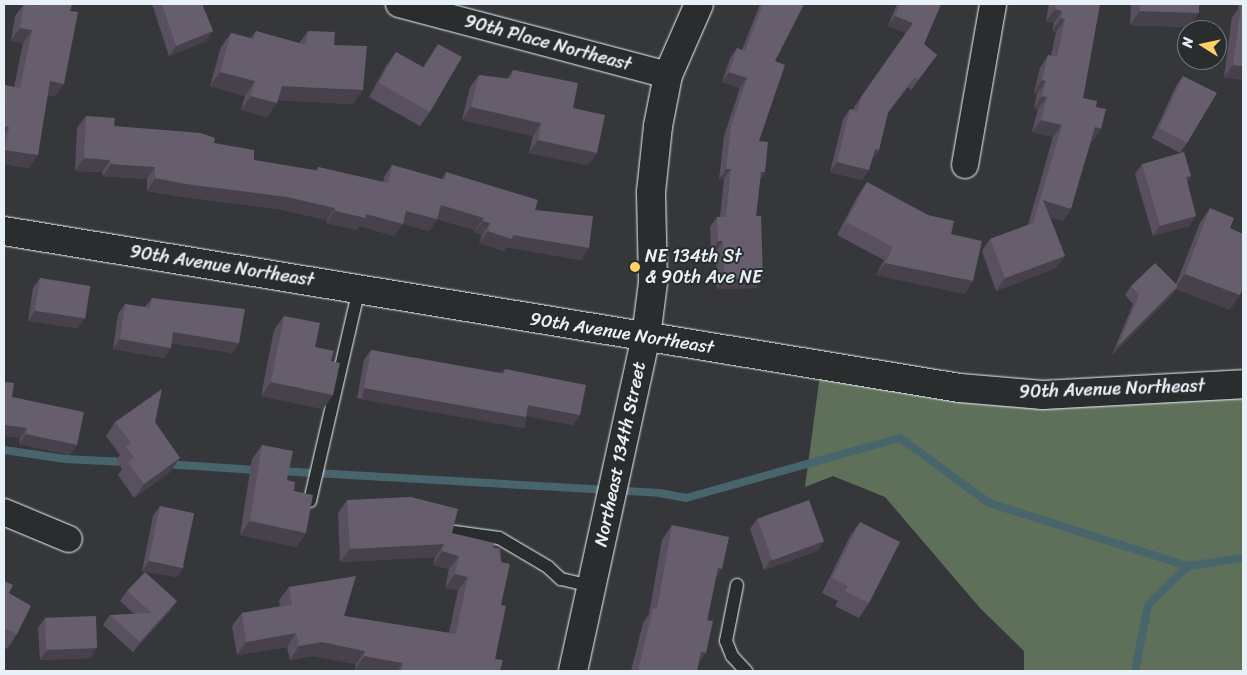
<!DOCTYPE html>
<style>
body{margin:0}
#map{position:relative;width:1247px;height:675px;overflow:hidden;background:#36373b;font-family:Sriracha,sans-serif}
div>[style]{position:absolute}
.green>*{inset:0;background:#5e7059}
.stream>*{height:8px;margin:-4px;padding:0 4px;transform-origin:4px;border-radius:4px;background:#48646d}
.roads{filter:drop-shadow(0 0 1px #e8f1f8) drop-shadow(0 0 1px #e8f1f8)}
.service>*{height:12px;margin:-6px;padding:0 6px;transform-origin:6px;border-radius:6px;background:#2a2d2e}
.minor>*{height:26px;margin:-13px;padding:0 13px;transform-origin:13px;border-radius:13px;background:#2a2d2e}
.tertiary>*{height:28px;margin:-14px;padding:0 14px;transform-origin:14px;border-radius:14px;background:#2a2d2e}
.wall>*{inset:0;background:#58505e}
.shaded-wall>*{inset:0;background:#47414c;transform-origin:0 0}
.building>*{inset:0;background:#665d6d;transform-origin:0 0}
.dots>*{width:14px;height:14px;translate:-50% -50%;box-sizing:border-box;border:2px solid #2a2d2e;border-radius:50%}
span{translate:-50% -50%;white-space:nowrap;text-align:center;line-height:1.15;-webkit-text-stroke:4px #2a2d2e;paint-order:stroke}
.street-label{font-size:18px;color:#e8f1f8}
.poi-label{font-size:18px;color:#e8f1f8}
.left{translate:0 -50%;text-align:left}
.frame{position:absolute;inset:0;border:5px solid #e8f1f8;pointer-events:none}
.north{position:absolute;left:1177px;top:20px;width:50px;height:50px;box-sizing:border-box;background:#2a2d2e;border:1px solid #767b7f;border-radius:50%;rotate:280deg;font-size:14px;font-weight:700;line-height:20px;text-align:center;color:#e8f1f8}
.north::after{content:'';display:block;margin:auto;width:18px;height:22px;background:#ffd166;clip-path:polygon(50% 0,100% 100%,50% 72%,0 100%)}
</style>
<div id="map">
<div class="green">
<div style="clip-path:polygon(821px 367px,960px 388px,1243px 384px,1243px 671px,1024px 671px,1024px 651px,980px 608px,885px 497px,833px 476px,805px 487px)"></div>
</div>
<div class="stream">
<div style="left:4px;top:450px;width:62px;rotate:8.4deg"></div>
<div style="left:65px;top:459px;width:61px;rotate:2.8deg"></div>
<div style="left:165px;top:464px;width:93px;rotate:3.7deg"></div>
<div style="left:280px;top:471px;width:380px;rotate:3.3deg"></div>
<div style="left:659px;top:493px;width:27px;rotate:10deg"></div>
<div style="left:686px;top:498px;width:222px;rotate:-15.7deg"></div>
<div style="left:900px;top:438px;width:110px;rotate:36.1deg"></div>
<div style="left:989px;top:503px;width:209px;rotate:17.6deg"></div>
<div style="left:1188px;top:566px;width:56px;rotate:-8.3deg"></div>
<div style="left:1135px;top:671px;width:67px;rotate:-78.9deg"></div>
<div style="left:1148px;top:605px;width:56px;rotate:-44.3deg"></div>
</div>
<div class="roads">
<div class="service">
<div style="left:310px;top:501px;width:219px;rotate:-77deg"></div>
<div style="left:455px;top:532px;width:44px;rotate:7.8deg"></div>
<div style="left:499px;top:538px;width:57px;rotate:30.6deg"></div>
<div style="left:548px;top:567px;width:18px;rotate:43deg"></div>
<div style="left:561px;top:579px;width:31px;rotate:13deg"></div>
<div style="left:737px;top:585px;width:57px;rotate:101.1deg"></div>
<div style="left:726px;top:641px;width:16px;rotate:68deg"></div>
<div style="left:732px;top:656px;width:21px;rotate:47deg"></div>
</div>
<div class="minor">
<div style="left:399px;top:4px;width:278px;rotate:14.8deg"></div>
<div style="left:965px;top:165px;width:163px;rotate:-80.1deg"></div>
<div style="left:4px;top:512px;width:70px;rotate:22.6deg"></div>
</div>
<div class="tertiary">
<div style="left:4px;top:231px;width:969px;rotate:9.33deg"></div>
<div style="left:960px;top:388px;width:83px;rotate:4.8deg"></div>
<div style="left:1043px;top:395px;width:200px;rotate:-3.1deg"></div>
<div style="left:573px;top:671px;width:342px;rotate:-77.7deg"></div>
<div style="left:646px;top:337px;width:55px;rotate:-82.7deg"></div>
<div style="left:653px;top:282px;width:90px;rotate:-91.3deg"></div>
<div style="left:651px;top:192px;width:66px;rotate:-83.9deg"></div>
<div style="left:658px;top:126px;width:52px;rotate:-78.9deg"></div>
<div style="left:668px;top:75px;width:77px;rotate:-66.4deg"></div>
</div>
</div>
<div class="wall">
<div style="clip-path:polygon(24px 4px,72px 4px,70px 11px,64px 84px,55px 96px,48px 95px,29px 168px,4px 164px,4px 85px,14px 87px,23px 43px,11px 41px,15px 16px)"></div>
<div style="clip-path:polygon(152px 4px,202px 4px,213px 31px,206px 41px,169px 56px)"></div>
<div style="clip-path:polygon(760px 4px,804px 4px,775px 61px,759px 141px,765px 172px,760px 180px,756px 216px,763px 278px,756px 288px,717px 289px,716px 251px,711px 251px,710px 227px,717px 217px,720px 217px,724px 179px,719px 179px,724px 136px,740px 88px,722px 82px,730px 58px,737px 48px,742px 50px)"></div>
<div style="clip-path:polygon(897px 4px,941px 4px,924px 44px,937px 55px,911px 90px,908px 87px,888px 113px,879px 150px,872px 159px,862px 180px,830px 172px,843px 119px,850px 109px,853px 110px,854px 107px,906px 33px,888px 26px)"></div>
<div style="clip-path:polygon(1049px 4px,1100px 4px,1083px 98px,1096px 107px,1093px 141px,1091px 141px,1063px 221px,1050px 217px,1065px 256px,1056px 268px,996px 291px,982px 251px,990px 239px,1028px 225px,1053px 137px,1032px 132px,1038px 109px,1034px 108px,1037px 94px,1034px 93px,1040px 68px,1048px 55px,1051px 56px,1056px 32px,1052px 31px,1054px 23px,1046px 21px)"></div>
<div style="clip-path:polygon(1131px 4px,1199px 4px,1189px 27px,1130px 25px)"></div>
<div style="clip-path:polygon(1238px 4px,1243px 4px,1243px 80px,1224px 77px,1232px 17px,1238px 9px)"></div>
<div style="clip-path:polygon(256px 31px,299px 43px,308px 31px,334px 45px,353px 104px,278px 100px,267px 117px,241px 110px,245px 96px,210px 86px,221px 47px,231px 33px,251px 38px)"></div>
<div style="clip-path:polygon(438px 44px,430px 112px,420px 126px,369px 97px,386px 66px,396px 52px,423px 67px)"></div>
<div style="clip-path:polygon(513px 70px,573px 108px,597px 153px,588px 165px,529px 153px,533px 136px,462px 120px,470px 87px,479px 75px,507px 79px)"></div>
<div style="clip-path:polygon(1183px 76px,1187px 143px,1180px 153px,1152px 138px,1176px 86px)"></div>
<div style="clip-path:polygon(86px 116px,114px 126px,214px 143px,254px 160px,316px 170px,318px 167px,383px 182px,384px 177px,392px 165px,442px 179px,446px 172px,535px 210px,581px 260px,506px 247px,504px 251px,479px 243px,482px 235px,474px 233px,475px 230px,437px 219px,429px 231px,403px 224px,394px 236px,360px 226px,357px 230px,326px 223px,327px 220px,278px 209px,177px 196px,147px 191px,147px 179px,103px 176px,102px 172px,75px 171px,77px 128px)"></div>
<div style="clip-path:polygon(1142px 164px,1191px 176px,1187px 182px,1196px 216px,1189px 226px,1153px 236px,1135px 174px)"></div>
<div style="clip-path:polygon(867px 182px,951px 234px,965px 294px,876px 275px,884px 260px,837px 235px,858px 195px)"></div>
<div style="clip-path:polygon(1210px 208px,1230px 228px,1230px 310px,1176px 289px,1172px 295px,1112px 355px,1133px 304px,1125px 295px,1131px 286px,1176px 284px,1200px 223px)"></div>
<div style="clip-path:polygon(40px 278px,78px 328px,28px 321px,33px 288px)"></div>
<div style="clip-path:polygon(152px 298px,239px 343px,232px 353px,172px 343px,164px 358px,113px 349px,118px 314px,125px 304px,145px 307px)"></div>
<div style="clip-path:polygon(284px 316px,315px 347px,331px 361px,333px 395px,323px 409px,261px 396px,274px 330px)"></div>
<div style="clip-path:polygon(371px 350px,502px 373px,505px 369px,580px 415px,573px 425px,527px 416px,519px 427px,357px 398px,364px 360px)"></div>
<div style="clip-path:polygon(12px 397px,70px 455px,19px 444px,20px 438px)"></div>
<div style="clip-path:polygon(115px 422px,155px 422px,170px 472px,134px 498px,118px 475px,122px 469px,116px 460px,120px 455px,106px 436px)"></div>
<div style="clip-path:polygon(262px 445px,294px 491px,306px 533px,296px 547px,240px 535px,252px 459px)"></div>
<div style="clip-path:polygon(347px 500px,493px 547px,501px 605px,495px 659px,500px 671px,363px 671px,355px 670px,356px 664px,313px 656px,290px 660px,287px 647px,237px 655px,232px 626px,242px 613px,280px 606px,279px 600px,289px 587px,344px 616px,449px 633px,458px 590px,445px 588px,449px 569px,433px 565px,435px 557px,340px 562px,338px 513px)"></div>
<div style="clip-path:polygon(160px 506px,184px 567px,177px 577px,142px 571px,153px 516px)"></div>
<div style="clip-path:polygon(757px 519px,824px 541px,817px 551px,764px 570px,750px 529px)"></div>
<div style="clip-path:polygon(860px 522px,869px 603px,859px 618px,835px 606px,838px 601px,822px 593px,850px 536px)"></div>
<div style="clip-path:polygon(672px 525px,716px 578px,697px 671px,631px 671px,643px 623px,649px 614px,662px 540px)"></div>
<div style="clip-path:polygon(4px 581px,9px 593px,17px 634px,7px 649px,4px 647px)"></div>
<div style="clip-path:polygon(127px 591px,177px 601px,170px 611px,133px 652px,103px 625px,110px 615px,134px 614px,120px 601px)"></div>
<div style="clip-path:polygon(45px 618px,97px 648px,90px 658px,40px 660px,38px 628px)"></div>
</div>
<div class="shaded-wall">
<div style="clip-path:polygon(1055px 9px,1062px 11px,1054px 23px,1046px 21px)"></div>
<div style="clip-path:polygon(1140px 11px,1199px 13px,1189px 27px,1130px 25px)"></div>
<div style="clip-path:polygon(895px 16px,913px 23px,906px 33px,888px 26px)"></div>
<div style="clip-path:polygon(1061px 18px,1065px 19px,1056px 32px,1052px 31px)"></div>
<div style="clip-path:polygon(20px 28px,32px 30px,23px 43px,11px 41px)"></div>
<div style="clip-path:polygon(213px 31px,206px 41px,169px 56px,176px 46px)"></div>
<div style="clip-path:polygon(1233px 65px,1243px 66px,1243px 80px,1224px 77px)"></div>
<div style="clip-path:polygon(220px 72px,255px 81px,245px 96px,210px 86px)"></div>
<div style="clip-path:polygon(729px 72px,747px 78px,740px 88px,722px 82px)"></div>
<div style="clip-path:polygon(915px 77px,908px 87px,881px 122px,888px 112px)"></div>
<div style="clip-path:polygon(1042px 80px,1046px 81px,1037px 94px,1034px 93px)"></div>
<div style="clip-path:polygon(50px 81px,64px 84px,55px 96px,41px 94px)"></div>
<div style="clip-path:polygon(282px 86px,363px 90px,353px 104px,272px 100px)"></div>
<div style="clip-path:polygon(251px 96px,277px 103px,267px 117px,241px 110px)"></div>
<div style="clip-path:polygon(1042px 96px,1047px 97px,1038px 109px,1034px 108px)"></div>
<div style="clip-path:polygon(471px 107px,541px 123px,533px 136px,462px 120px)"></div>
<div style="clip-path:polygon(1041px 120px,1062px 125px,1053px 137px,1032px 132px)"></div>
<div style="clip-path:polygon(4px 126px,9px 127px,4px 134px)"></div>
<div style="clip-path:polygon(1095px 127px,1101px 129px,1093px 141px,1086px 140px)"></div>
<div style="clip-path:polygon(538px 140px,597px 153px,588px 165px,529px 153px)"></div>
<div style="clip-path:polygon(875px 149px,879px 150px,872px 160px)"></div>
<div style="clip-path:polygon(5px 150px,38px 155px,29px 168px,4px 164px,4px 152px)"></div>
<div style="clip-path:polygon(84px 158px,110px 160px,102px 172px,75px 171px)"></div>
<div style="clip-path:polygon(837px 162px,869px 170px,862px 180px,830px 172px)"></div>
<div style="clip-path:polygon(111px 164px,155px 167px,147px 179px,103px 176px)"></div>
<div style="clip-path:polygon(726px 169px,731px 169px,724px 179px,719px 179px)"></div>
<div style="clip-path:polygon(761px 172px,765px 172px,758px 182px)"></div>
<div style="clip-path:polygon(1191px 176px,1184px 186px,1186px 177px)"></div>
<div style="clip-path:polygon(155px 178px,287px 197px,335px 208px,327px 220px,278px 209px,177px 196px,147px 191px)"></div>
<div style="clip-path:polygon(1043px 200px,1071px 209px,1063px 221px,1036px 213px)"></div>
<div style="clip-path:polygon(441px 205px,484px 218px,475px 230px,432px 217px)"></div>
<div style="clip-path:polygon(335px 211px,366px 214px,406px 211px,437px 219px,429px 231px,403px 224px,394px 236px,360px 226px,357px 230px,326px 223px)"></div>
<div style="clip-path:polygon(1196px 216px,1189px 226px,1153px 236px,1160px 226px)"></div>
<div style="clip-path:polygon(483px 221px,490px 223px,482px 235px,474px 233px)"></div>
<div style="clip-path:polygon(488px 231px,513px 235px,589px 248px,581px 260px,506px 247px,504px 251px,479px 243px)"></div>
<div style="clip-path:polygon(718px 241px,723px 241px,716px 251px,711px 251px)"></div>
<div style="clip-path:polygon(1065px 256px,1056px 268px,996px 291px,1005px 278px)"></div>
<div style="clip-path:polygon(885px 263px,973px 281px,965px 294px,876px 275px)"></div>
<div style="clip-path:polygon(1185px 274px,1240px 295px,1230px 310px,1176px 289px,1172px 295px,1112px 355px,1118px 346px,1175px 288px)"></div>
<div style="clip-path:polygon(763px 278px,756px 288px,717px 289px,724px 279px)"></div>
<div style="clip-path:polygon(35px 311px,85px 318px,78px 328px,28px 321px)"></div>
<div style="clip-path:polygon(173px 332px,239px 343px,232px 353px,166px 342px)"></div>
<div style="clip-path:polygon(120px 339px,171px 348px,164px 358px,113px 349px)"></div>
<div style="clip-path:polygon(271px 382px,333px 395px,323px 409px,261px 396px)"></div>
<div style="left:364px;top:388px;width:165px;height:12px;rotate:10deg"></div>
<div style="clip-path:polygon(528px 405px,580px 415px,573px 425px,521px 415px)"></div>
<div style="clip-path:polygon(4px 425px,27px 428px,20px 438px,4px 436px)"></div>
<div style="clip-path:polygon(26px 434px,77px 445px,70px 455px,19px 444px)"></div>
<div style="clip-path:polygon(180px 458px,170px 472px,134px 498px,144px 484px)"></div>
<div style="clip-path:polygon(250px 521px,306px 533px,296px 547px,240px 535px)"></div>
<div style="clip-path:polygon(824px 541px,817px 551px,764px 570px,771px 560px)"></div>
<div style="clip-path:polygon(444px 544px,435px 557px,340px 562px,350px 549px)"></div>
<div style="clip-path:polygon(442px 551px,459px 556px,449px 569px,433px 565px)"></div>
<div style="clip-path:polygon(149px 561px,184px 567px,177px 577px,142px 571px)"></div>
<div style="clip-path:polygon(718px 568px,722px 569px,712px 584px)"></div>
<div style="clip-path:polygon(455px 574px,468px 577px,458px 590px,445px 588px)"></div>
<div style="clip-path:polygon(177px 601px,170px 611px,133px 652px,140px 642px)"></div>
<div style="clip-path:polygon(296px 633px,287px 647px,237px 655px,246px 642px)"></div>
<div style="clip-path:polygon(322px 642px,365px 651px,356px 664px,313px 656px,290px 660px,299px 646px)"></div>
<div style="clip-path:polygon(97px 648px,90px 658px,40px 660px,47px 650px)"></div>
<div style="clip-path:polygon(701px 652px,706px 653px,696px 668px)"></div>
<div style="clip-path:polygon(364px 656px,403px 663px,397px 671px,363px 671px,355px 670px)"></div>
</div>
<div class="building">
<div style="clip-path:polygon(24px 4px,37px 6px,38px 4px,72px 4px,70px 11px,78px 12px,64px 84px,50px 81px,38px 155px,5px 150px,9px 127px,4px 126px,6px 110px,4px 110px,4px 85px,20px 88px,32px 30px,20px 28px)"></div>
<div style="clip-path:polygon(162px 4px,202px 4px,213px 31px,176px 46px)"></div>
<div style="clip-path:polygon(763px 4px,804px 4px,775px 61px,785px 65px,759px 141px,768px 142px,765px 172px,761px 172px,756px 216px,761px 216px,763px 278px,724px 279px,723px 241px,718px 241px,717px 217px,726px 217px,731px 169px,726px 169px,731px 126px,747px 78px,729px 72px,737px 48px,745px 51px)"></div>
<div style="clip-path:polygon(900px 4px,941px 4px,924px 44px,937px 55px,918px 80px,915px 77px,888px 112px,879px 150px,875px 149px,869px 170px,837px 162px,850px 109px,857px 111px,861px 97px,913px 23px,895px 16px)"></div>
<div style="clip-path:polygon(1056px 4px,1100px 4px,1083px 98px,1097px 101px,1096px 107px,1106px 109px,1101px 129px,1095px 127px,1071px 209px,1043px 200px,1065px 256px,1005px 278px,990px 239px,1033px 223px,1062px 125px,1041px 120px,1047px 97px,1042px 96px,1046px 81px,1042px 80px,1048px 55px,1057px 57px,1065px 19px,1061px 18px,1062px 11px,1055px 9px)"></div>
<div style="clip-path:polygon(1140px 4px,1199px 4px,1199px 13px,1140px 11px)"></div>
<div style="clip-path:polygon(1241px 5px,1243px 5px,1243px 66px,1233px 65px)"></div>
<div style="clip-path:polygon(256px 31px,306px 45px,308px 31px,335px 32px,334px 45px,367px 46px,363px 90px,282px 86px,277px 103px,251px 96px,255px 81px,220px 72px,231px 33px,254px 39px)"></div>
<div style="clip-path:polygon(438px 44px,462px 57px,430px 112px,379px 83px,396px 52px,424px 68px)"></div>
<div style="clip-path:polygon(513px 70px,578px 83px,573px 108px,605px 115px,597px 153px,538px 140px,541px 123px,471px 107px,479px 75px,511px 79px)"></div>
<div style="clip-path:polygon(1183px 76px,1217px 93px,1187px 143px,1159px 128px)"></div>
<div style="clip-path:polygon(86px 116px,115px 118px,114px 126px,201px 133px,215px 138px,214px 143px,254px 150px,254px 160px,318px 171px,318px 167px,388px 183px,392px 165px,445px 180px,446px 172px,538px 200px,535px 210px,593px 216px,589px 248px,513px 235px,512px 239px,488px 231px,490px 223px,483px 221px,484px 218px,441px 205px,437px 219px,406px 211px,403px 224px,366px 214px,366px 218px,335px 211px,335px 208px,287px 197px,186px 184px,155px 178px,155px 167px,111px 164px,110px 160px,84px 158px)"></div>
<div style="clip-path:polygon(1184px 152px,1191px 176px,1186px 177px,1196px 216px,1160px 226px,1142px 164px)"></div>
<div style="clip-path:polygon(867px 182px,928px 215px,954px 221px,951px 234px,982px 241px,973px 281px,885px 263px,893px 247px,846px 222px)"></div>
<div style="clip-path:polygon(1210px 208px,1234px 218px,1230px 228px,1243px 234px,1243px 288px,1240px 295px,1185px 274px)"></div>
<div style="clip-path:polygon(1155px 263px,1178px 286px,1118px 346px,1139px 295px,1131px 286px)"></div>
<div style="left:40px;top:278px;width:51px;height:33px;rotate:9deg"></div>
<div style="clip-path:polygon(152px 298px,245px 309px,239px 343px,173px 332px,171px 348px,120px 339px,125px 304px,150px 308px)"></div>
<div style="clip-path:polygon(284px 316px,320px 323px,315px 347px,334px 351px,331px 361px,340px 363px,333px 395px,271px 382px)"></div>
<div style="clip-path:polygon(371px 350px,504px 374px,505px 369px,586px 385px,580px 415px,528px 405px,526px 417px,364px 388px)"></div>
<div style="clip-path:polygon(4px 382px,14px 383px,12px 397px,84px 412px,77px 445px,26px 434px,27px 428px,4px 425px)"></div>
<div style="clip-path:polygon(162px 389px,155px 422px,180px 458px,144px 484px,128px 462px,134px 457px,126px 447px,131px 443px,115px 422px)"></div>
<div style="clip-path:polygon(262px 445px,293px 451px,287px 480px,295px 482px,294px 491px,313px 495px,306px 533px,250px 521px)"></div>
<div style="clip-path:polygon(411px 497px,458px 509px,452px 533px,494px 543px,493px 547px,500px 549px,501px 562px,510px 564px,501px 605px,506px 606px,495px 659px,503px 660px,500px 671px,401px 671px,403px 663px,364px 656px,365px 651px,322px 642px,299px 646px,296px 633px,246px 642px,242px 613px,292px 605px,289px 587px,356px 576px,344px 616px,456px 634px,468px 577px,455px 574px,459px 556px,442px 551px,444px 544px,350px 549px,347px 500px)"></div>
<div style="left:809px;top:500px;width:44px;height:55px;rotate:70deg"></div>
<div style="left:160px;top:506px;width:35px;height:56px;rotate:12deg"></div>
<div style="clip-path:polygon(860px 522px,900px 542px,869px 603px,845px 591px,848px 586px,832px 578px)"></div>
<div style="clip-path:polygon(672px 525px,729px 537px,722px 569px,718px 568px,707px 620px,713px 621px,706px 653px,701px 652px,697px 671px,638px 671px,653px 608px,657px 609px)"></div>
<div style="clip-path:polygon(145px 572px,177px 601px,140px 642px,110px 615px,152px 613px,127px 591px)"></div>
<div style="clip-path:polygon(4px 581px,13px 585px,9px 593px,31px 606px,17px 634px,4px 628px)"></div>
<div style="left:96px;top:616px;width:32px;height:51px;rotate:88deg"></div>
</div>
<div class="dots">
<div style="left:635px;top:267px;background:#ffd166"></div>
</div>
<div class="street-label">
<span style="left:548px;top:43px;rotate:15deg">90th Place Northeast</span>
<span style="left:222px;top:266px;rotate:9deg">90th Avenue Northeast</span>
<span style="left:622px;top:333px;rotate:9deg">90th Avenue Northeast</span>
<span style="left:1112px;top:389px;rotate:-2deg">90th Avenue Northeast</span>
<span style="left:620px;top:454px;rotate:-78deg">Northeast 134th Street</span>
</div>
<div class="poi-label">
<span class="left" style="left:645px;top:267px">NE 134th St<br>&amp; 90th Ave NE</span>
</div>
<div class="frame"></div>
<div class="north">N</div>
</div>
